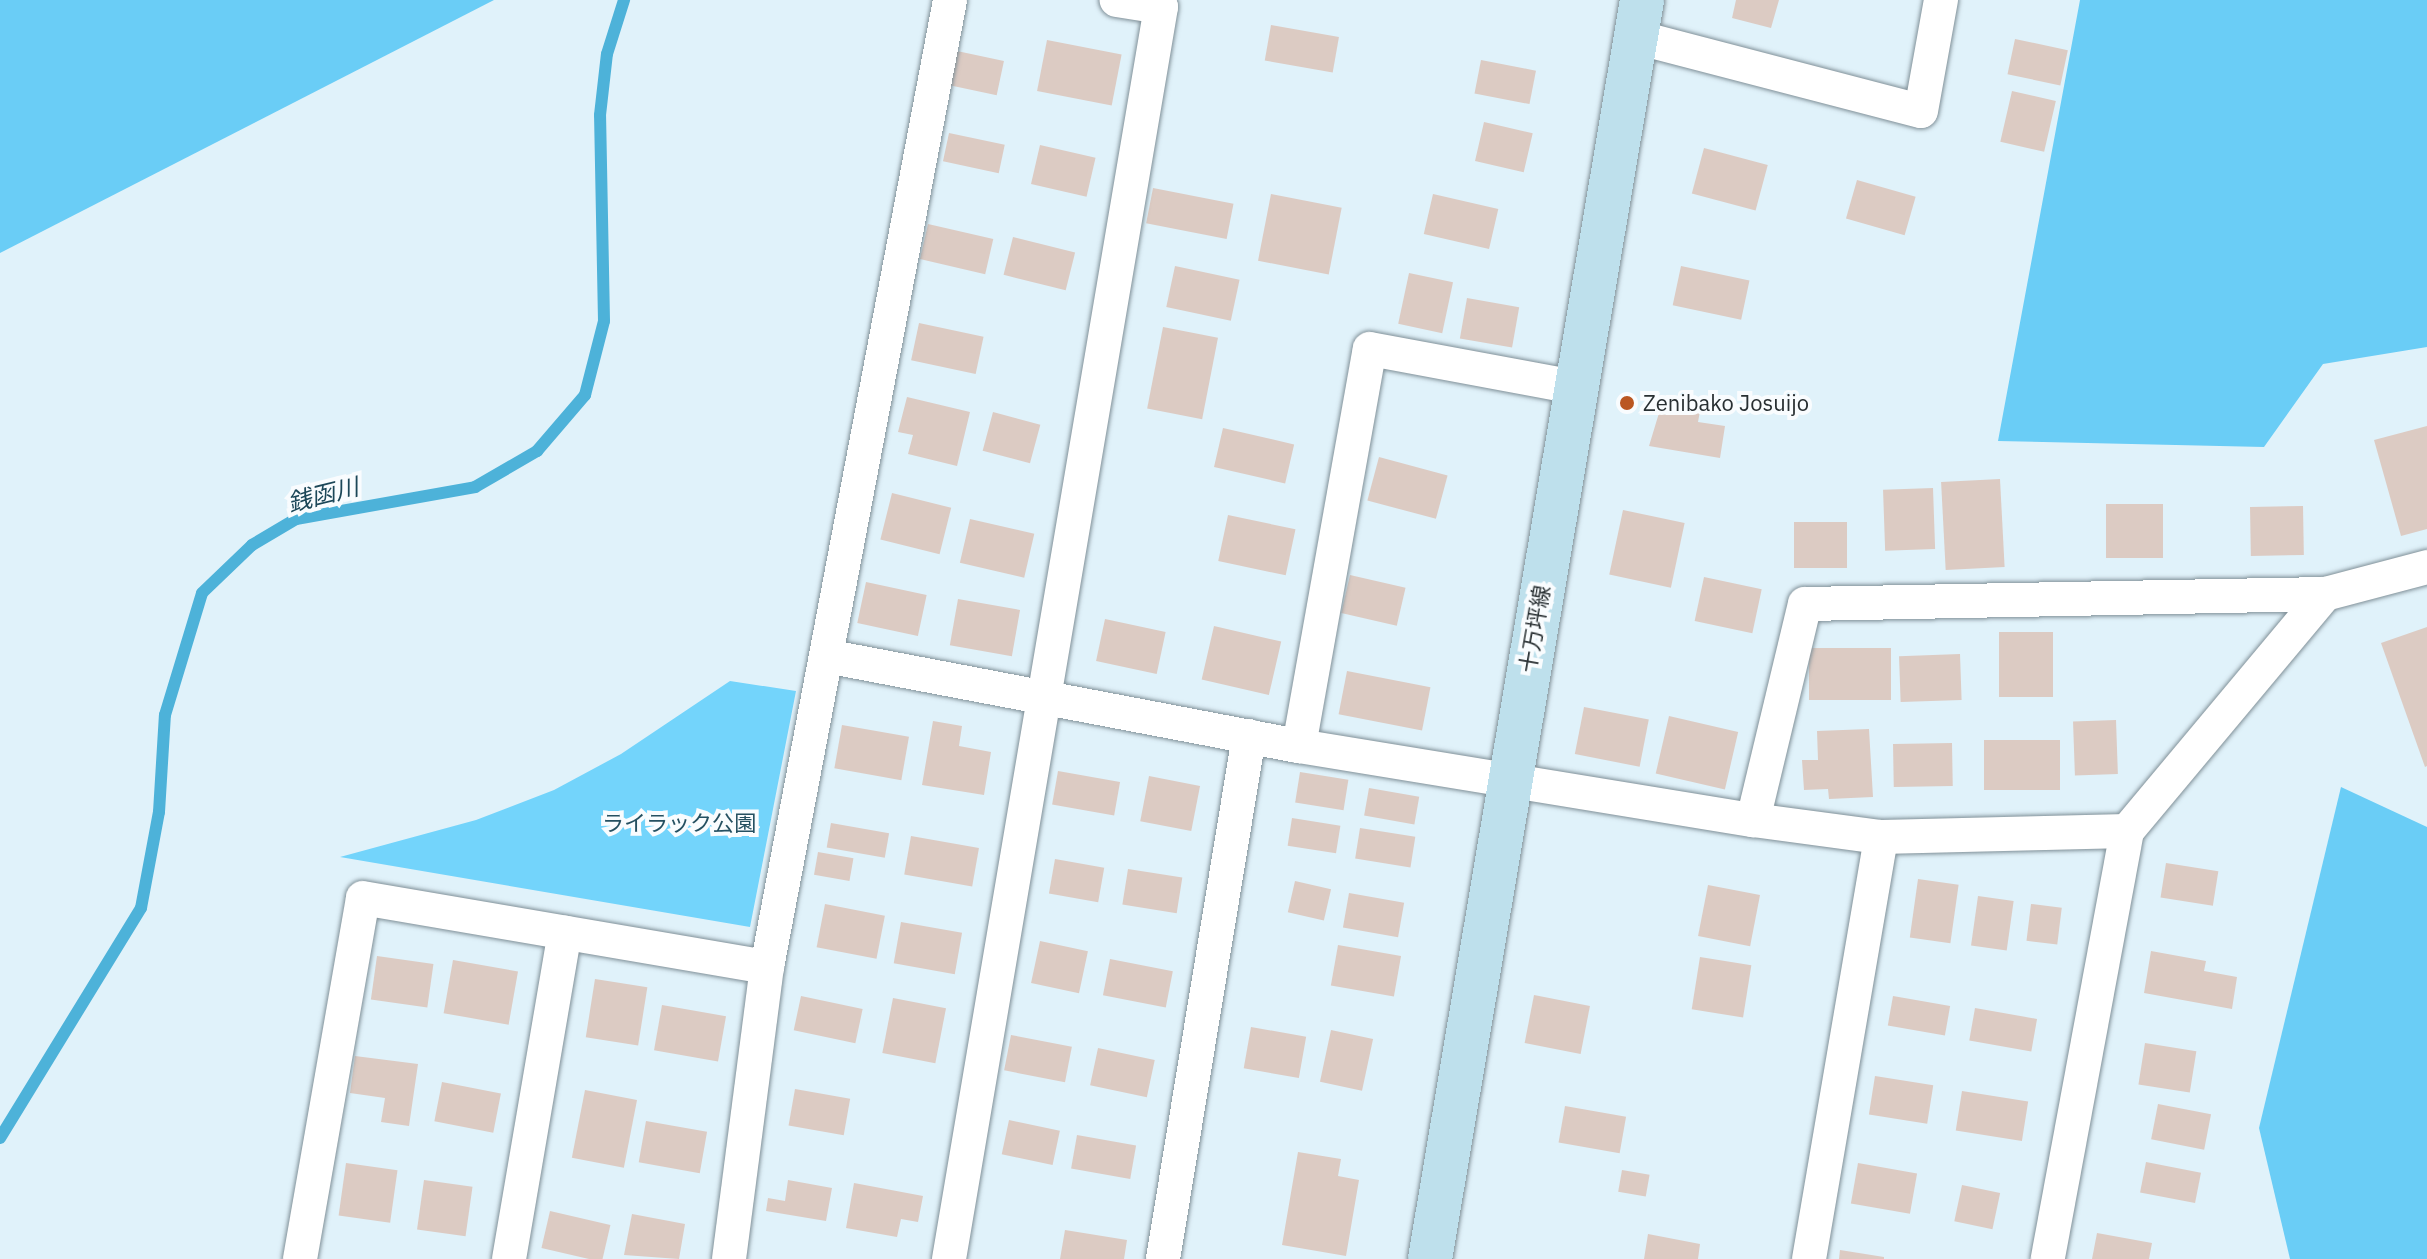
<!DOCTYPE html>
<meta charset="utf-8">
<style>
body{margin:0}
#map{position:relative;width:2427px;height:1259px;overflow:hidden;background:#e0f2fa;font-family:"IBM Plex Sans","Noto Sans JP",sans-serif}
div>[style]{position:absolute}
.green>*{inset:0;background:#73d4fb}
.forest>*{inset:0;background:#6acdf6}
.stream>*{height:12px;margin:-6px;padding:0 6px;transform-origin:6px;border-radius:6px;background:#4db2d9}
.building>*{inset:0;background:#dccbc3;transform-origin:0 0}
.roads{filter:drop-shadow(0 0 2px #809098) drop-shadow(0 0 2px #809098)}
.street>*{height:34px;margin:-17px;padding:0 17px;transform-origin:17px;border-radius:17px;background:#fff}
.secondary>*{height:44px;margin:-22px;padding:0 22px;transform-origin:22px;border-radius:22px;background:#bee0ec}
.dots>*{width:22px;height:22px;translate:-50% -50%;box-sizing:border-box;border:4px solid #f9fcfe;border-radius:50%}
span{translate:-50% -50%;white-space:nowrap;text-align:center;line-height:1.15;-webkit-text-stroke:8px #f9fcfe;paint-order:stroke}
.poi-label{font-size:22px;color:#282f32}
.left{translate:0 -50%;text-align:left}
.street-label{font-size:22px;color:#282f32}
.park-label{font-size:22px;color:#255061}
.water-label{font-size:24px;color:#1c4758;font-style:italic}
</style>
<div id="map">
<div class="green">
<div style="clip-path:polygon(730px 681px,796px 691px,750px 927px,340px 857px,476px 820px,554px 790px,621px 754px)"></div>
</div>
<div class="forest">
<div style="clip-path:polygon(0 0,494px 0,0 253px)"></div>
<div style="clip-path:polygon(2080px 0,2427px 0,2427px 347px,2323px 364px,2264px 447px,1998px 441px)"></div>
<div style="clip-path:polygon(2341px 787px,2427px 827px,2427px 1259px,2290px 1259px,2259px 1128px)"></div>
</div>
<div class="stream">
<div style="left:0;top:1138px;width:270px;rotate:-58.5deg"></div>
<div style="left:141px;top:908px;width:98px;rotate:-79.4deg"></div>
<div style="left:159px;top:812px;width:97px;rotate:-86.5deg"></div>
<div style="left:165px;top:715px;width:127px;rotate:-73.1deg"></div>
<div style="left:202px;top:593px;width:69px;rotate:-43.8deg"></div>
<div style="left:252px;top:545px;width:51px;rotate:-30.6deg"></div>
<div style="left:296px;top:519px;width:182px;rotate:-10.1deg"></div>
<div style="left:475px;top:487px;width:72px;rotate:-30.1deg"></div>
<div style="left:537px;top:451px;width:74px;rotate:-49.4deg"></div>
<div style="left:585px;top:395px;width:76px;rotate:-75.6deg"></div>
<div style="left:604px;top:321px;width:206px;rotate:-91.1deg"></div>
<div style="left:600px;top:115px;width:61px;rotate:-83.5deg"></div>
<div style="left:607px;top:54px;width:57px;rotate:-72.5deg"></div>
</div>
<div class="building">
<div style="clip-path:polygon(1736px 0,1779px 0,1771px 28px,1732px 18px)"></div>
<div style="left:1271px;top:25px;width:69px;height:36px;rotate:10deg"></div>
<div style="left:2015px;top:39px;width:54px;height:36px;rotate:12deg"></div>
<div style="left:1047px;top:40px;width:76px;height:52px;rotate:11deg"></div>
<div style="left:957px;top:51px;width:48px;height:35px;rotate:12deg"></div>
<div style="left:1481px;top:60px;width:56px;height:34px;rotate:11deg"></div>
<div style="left:2012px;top:91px;width:45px;height:52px;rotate:13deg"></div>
<div style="left:1484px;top:122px;width:50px;height:40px;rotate:13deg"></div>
<div style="left:949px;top:133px;width:57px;height:29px;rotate:12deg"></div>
<div style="left:1040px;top:145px;width:57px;height:40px;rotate:13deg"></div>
<div style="left:1704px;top:148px;width:66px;height:47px;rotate:15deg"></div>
<div style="left:1857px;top:180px;width:61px;height:40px;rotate:16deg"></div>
<div style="left:1153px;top:188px;width:82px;height:36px;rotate:11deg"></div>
<div style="left:1271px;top:194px;width:72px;height:68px;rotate:11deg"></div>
<div style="left:1433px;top:194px;width:67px;height:41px;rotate:13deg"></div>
<div style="left:928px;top:224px;width:67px;height:36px;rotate:13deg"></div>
<div style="left:1013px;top:237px;width:64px;height:39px;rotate:14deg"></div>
<div style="left:1175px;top:266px;width:66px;height:42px;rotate:12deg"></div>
<div style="left:1681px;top:266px;width:70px;height:40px;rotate:12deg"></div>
<div style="left:1409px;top:273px;width:45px;height:52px;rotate:12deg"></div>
<div style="left:1467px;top:298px;width:53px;height:41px;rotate:10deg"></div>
<div style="left:919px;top:323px;width:66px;height:38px;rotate:12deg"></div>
<div style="left:1163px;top:327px;width:56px;height:83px;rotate:11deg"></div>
<div style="clip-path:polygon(907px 397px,970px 412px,957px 466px,908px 454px,913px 435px,898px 432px)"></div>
<div style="clip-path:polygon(1668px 405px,1700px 411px,1698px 422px,1725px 426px,1720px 458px,1649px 446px,1659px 413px,1667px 415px)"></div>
<div style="left:993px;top:412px;width:49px;height:40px;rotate:15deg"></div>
<div style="clip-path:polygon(2427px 426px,2427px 529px,2401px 536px,2374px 440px)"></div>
<div style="left:1223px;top:428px;width:73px;height:40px;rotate:13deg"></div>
<div style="left:1379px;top:457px;width:71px;height:45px;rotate:15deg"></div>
<div style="left:2000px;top:479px;width:88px;height:59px;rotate:87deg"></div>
<div style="left:1933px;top:488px;width:61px;height:50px;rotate:88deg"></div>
<div style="left:892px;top:493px;width:61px;height:48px;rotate:14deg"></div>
<div style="left:2106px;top:504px;width:57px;height:54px"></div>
<div style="left:2303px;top:506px;width:49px;height:53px;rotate:89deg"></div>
<div style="left:1623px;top:510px;width:63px;height:66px;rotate:12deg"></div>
<div style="left:1228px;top:515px;width:69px;height:47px;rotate:12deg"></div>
<div style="left:970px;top:519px;width:66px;height:45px;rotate:13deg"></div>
<div style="left:1794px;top:522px;width:53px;height:46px"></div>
<div style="left:1350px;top:575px;width:57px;height:39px;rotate:13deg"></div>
<div style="left:1704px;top:577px;width:59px;height:45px;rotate:12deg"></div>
<div style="left:866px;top:582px;width:62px;height:42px;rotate:12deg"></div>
<div style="left:958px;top:599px;width:63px;height:47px;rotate:10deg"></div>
<div style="left:1105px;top:619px;width:62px;height:43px;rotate:12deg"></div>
<div style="left:1214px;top:626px;width:69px;height:55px;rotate:13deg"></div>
<div style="clip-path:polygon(2427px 627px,2427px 766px,2425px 767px,2381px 643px)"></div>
<div style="left:1999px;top:632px;width:54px;height:65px"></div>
<div style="left:1891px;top:648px;width:52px;height:82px;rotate:90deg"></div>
<div style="left:1960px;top:654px;width:46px;height:61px;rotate:88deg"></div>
<div style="left:1347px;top:671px;width:85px;height:44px;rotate:11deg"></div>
<div style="left:1584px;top:707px;width:66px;height:48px;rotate:11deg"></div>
<div style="left:1669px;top:716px;width:71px;height:59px;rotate:13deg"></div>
<div style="left:2116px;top:720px;width:54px;height:43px;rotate:88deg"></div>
<div style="clip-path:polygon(933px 721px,962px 726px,959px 746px,991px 752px,984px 795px,922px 785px)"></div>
<div style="left:842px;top:725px;width:68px;height:44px;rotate:10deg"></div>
<div style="clip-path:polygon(1869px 729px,1873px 797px,1829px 799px,1828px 789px,1804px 790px,1802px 760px,1818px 760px,1817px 731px)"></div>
<div style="left:2060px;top:740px;width:50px;height:76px;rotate:90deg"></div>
<div style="left:1952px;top:743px;width:43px;height:59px;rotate:89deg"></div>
<div style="left:1058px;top:771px;width:63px;height:34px;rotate:10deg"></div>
<div style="left:1300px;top:772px;width:49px;height:31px;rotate:9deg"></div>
<div style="left:1149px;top:776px;width:52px;height:46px;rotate:11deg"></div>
<div style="left:1369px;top:788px;width:51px;height:28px;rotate:10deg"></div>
<div style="left:1292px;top:818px;width:49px;height:28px;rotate:9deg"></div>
<div style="left:831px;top:823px;width:59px;height:25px;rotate:10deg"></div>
<div style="left:1360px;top:828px;width:56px;height:31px;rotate:9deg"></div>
<div style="left:911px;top:836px;width:69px;height:39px;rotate:10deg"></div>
<div style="left:818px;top:852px;width:36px;height:23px;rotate:10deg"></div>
<div style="left:1055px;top:859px;width:50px;height:35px;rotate:10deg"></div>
<div style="left:2166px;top:863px;width:53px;height:35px;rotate:9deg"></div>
<div style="left:1128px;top:869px;width:55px;height:36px;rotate:9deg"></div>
<div style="left:1918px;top:879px;width:41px;height:59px;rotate:8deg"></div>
<div style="left:1295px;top:881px;width:37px;height:32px;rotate:13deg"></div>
<div style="left:1708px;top:885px;width:53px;height:52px;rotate:11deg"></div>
<div style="left:1349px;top:893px;width:56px;height:35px;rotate:10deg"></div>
<div style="left:1978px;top:896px;width:36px;height:50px;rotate:8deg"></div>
<div style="left:825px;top:904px;width:61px;height:44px;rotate:11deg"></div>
<div style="left:2031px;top:904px;width:31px;height:37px;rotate:7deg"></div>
<div style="left:901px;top:922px;width:62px;height:42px;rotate:10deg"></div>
<div style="left:1040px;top:941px;width:49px;height:43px;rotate:12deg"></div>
<div style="left:1338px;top:945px;width:64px;height:41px;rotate:10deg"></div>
<div style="clip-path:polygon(2151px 951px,2206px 961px,2204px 971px,2237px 977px,2232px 1009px,2144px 993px)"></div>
<div style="left:377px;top:956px;width:57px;height:44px;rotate:8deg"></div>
<div style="left:1700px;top:957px;width:52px;height:53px;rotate:9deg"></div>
<div style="left:1110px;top:959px;width:64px;height:37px;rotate:11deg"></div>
<div style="left:453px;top:960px;width:66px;height:54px;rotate:10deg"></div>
<div style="left:595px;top:979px;width:53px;height:59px;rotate:9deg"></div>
<div style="left:1534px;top:995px;width:57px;height:49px;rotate:11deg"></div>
<div style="left:801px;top:996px;width:63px;height:35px;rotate:12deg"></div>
<div style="left:1893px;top:996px;width:58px;height:30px;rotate:10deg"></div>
<div style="left:893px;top:998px;width:54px;height:56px;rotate:11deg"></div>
<div style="left:662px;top:1005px;width:65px;height:46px;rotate:10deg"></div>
<div style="left:1975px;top:1008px;width:63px;height:33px;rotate:10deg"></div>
<div style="left:1251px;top:1027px;width:56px;height:42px;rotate:10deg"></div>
<div style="left:1331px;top:1030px;width:43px;height:53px;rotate:12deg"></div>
<div style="left:1011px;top:1035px;width:62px;height:36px;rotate:11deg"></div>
<div style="left:2145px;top:1043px;width:52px;height:42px;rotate:9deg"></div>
<div style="left:1098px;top:1048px;width:58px;height:38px;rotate:12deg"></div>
<div style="clip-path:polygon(355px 1056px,418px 1064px,409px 1126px,381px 1122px,385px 1098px,350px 1093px)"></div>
<div style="left:1875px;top:1076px;width:59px;height:39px;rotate:9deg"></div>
<div style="left:442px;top:1082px;width:60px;height:40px;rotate:11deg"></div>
<div style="left:795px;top:1089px;width:56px;height:37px;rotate:10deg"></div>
<div style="left:585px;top:1090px;width:53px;height:69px;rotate:11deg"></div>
<div style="left:1962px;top:1091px;width:67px;height:40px;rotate:9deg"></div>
<div style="left:2158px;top:1104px;width:54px;height:36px;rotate:11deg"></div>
<div style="left:1565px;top:1106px;width:62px;height:37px;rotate:10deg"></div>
<div style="left:1009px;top:1120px;width:52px;height:35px;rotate:12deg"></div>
<div style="left:646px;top:1121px;width:62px;height:42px;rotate:10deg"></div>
<div style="left:1077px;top:1135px;width:60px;height:34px;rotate:10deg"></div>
<div style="clip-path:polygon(1298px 1152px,1341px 1159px,1338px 1176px,1359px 1180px,1346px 1256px,1282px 1245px)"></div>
<div style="left:2146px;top:1162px;width:56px;height:31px;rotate:11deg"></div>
<div style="left:346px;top:1163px;width:52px;height:53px;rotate:8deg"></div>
<div style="left:1858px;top:1163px;width:60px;height:41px;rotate:10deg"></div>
<div style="left:1622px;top:1170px;width:28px;height:22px;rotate:10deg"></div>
<div style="left:424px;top:1180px;width:49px;height:50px;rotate:8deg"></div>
<div style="clip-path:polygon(788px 1180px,832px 1188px,826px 1221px,766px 1211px,768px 1198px,785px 1201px)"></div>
<div style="clip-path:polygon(854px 1183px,923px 1196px,918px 1222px,901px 1219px,897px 1237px,846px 1228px)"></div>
<div style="left:1962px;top:1185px;width:39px;height:37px;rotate:12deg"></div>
<div style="left:550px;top:1211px;width:62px;height:38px;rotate:13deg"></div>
<div style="clip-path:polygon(632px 1214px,685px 1224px,679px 1259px,624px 1255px)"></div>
<div style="clip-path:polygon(1065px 1230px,1127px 1240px,1124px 1259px,1060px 1259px)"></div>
<div style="clip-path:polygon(2097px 1233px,2152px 1243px,2149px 1259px,2092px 1259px)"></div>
<div style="clip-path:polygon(1648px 1234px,1700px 1244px,1698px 1259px,1644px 1259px)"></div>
<div style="clip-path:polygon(1840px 1250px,1884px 1257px,1884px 1259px,1839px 1259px)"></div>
</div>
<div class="roads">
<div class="street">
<div style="left:1636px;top:37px;width:294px;rotate:14.6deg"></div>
<div style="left:1921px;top:111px;width:113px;rotate:-79.8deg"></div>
<div style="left:826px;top:656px;width:481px;rotate:10.8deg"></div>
<div style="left:1299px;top:746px;width:460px;rotate:9.3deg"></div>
<div style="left:1753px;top:820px;width:129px;rotate:7.6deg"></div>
<div style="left:1881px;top:837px;width:246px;rotate:-1.4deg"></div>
<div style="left:2127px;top:831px;width:435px;rotate:100.5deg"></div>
<div style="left:1299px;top:746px;width:403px;rotate:-79.9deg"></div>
<div style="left:1370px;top:349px;width:209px;rotate:10.5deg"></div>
<div style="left:1753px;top:820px;width:222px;rotate:-76.5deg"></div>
<div style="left:1805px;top:604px;width:520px;rotate:-1.1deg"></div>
<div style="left:2325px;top:594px;width:106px;rotate:-14.8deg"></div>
<div style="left:2127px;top:831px;width:309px;rotate:-50.1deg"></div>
<div style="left:300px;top:1259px;width:366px;rotate:-80.1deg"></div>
<div style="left:363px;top:898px;width:410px;rotate:9.7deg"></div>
<div style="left:509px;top:1259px;width:331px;rotate:-80.3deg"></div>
<div style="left:729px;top:1259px;width:294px;rotate:-82.6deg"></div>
<div style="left:767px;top:967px;width:984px;rotate:-79.28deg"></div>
<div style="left:949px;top:1259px;width:1270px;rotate:-80.39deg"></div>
<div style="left:1161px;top:7px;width:45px;rotate:-171deg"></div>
<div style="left:1163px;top:1259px;width:530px;rotate:-80.66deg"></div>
<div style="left:1809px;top:1259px;width:428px;rotate:-80.3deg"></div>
</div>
<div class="secondary">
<div style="left:1430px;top:1259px;width:1277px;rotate:-80.44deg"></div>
</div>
</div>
<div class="dots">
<div style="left:1627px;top:403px;background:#ba5721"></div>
</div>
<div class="poi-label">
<span class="left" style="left:1643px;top:403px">Zenibako Josuijo</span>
</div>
<div class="street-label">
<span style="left:1534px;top:629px;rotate:-80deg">十万坪線</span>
</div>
<div class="park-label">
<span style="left:679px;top:823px">ライラック公園</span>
</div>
<div class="water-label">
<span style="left:323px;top:495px;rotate:-14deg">銭函川</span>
</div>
</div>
